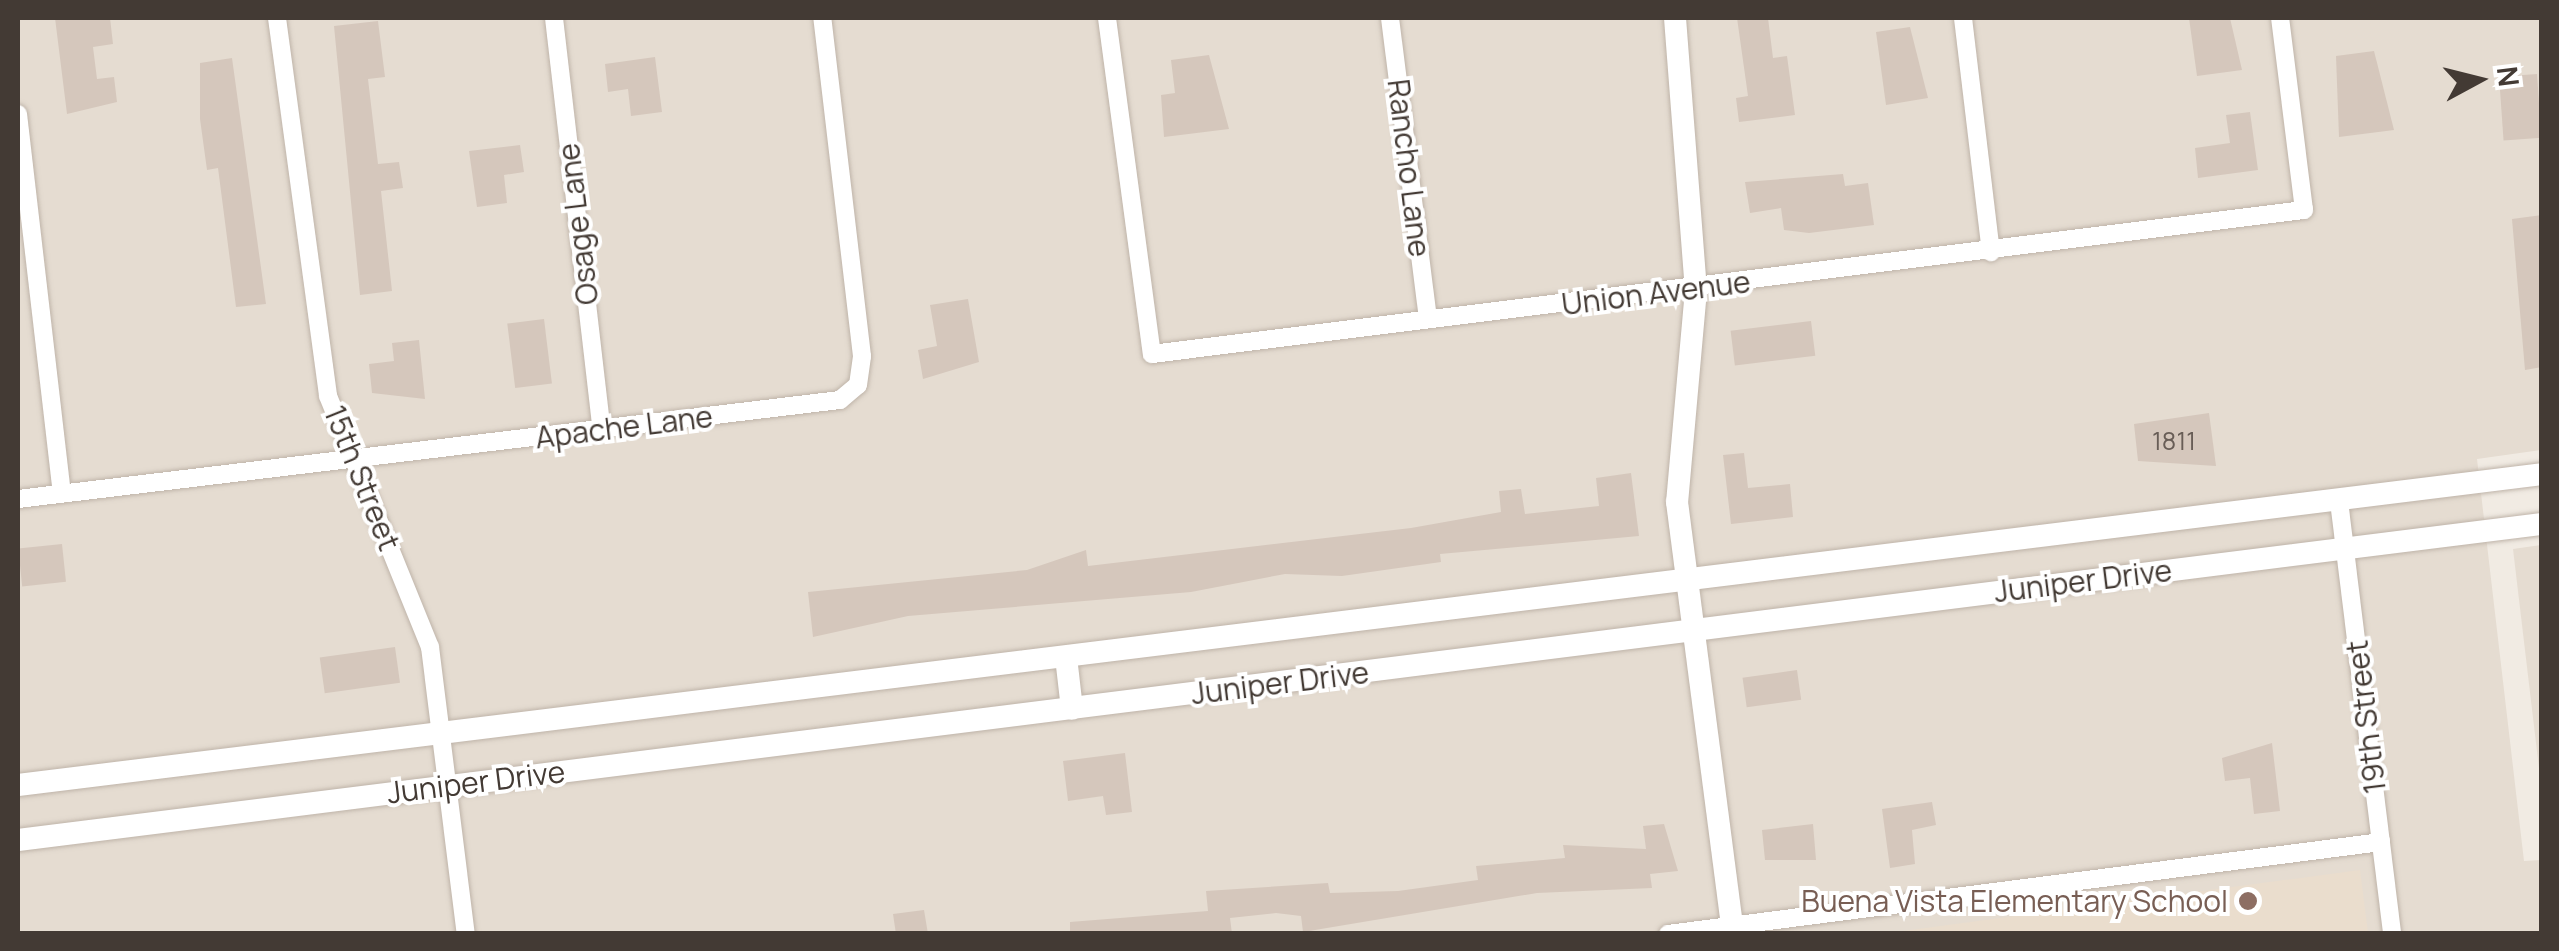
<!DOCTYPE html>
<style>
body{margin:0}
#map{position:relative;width:2559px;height:951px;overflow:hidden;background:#f1ebe3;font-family:Manrope,sans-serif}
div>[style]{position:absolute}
.residential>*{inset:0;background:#e5dcd1}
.education>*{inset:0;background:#eaddcd}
.building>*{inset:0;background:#d5c7bc;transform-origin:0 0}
.roads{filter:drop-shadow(0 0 2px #bfb4a9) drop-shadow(0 0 2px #bfb4a9)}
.minor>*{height:18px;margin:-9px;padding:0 9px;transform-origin:9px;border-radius:9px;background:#fff}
.tertiary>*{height:22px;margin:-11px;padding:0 11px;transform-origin:11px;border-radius:11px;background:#fff}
.dots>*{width:28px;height:28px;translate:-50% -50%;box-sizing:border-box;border:5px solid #fff;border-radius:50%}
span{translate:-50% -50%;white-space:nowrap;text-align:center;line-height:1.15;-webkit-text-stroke:8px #fff;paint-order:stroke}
.number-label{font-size:25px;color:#685d56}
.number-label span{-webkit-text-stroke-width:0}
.street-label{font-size:30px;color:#433a34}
.education-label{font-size:30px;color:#785e54}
.right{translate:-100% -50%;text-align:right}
.frame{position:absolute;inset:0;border:20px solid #433a34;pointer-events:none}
.north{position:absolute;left:2429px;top:30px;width:100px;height:100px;-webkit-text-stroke:8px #fff;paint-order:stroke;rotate:83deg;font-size:28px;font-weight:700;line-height:40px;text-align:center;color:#433a34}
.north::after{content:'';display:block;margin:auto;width:35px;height:45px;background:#433a34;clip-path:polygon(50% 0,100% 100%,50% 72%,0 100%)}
</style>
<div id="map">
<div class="residential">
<div style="clip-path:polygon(18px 18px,2541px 18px,2541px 450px,2477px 459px,2524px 861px,2541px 860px,2541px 933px,18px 933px)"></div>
<div style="clip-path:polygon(2541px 545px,2542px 545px,2541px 785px,2513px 549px)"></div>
</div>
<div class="education">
<div style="clip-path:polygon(2360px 870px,2368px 933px,1903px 933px,1903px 931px)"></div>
</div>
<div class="building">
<div style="clip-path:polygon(55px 18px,110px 18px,113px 44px,93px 47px,97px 79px,114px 77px,117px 102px,67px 114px)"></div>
<div style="clip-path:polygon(1737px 18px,1768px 18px,1773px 58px,1787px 56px,1795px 115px,1739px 122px,1736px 98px,1748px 96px)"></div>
<div style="clip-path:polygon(2189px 18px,2230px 18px,2242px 70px,2197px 76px)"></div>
<div style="clip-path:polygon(378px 21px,385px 77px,368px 79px,378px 164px,399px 162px,403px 188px,381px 191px,392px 291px,360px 295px,334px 26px)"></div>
<div style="clip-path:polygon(1910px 27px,1928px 98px,1886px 105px,1876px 32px)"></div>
<div style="clip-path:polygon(2374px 51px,2394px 130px,2339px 137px,2336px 56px)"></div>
<div style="clip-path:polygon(1209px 55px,1229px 129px,1164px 137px,1161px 95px,1175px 93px,1171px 60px)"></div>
<div style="clip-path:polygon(655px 57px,662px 112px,631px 116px,628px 89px,608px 92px,605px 64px)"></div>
<div style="clip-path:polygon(232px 58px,266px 304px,236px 307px,218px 168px,207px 170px,200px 119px,200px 63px)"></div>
<div style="left:2537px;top:74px;width:64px;height:38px;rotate:86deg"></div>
<div style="clip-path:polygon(2250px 112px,2258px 170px,2198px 178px,2195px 148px,2230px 143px,2226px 115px)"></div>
<div style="clip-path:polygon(520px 145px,524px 172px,504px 175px,507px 203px,477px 207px,469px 151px)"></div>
<div style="clip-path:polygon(1843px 174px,1845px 186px,1868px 183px,1874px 225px,1809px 233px,1784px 230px,1781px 208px,1750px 213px,1745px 182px)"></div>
<div style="clip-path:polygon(2542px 215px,2542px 367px,2525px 370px,2512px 219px)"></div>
<div style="clip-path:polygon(968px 299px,979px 362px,923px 379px,918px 350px,937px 346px,930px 305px)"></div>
<div style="left:544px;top:319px;width:65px;height:37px;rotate:83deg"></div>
<div style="left:1811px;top:321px;width:35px;height:81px;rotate:83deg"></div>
<div style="clip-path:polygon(419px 340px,425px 399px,372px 393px,369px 364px,394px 361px,392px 343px)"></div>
<div style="clip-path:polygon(2209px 413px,2216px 466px,2138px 461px,2134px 424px)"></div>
<div style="clip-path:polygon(1744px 453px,1748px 488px,1790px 484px,1793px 517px,1731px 524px,1723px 455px)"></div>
<div style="clip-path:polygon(1631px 473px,1639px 536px,1440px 554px,1441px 562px,1342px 576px,1285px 574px,1191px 592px,908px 616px,813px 637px,808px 592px,1027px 570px,1086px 550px,1088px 566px,1411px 528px,1501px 512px,1499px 491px,1521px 489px,1525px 514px,1599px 506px,1596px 478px)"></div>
<div style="left:62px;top:544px;width:38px;height:44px;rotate:84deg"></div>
<div style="left:395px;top:647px;width:36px;height:76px;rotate:82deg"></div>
<div style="left:1797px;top:670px;width:30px;height:55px;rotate:82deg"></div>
<div style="clip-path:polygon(2272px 743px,2280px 811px,2254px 814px,2250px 778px,2225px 781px,2222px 758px)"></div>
<div style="clip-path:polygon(1125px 753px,1132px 812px,1106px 815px,1103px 796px,1068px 801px,1063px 761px)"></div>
<div style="clip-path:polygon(1932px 802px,1936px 825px,1912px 830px,1915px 864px,1890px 868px,1882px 809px)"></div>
<div style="clip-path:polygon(1664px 824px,1678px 871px,1650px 874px,1652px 888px,1537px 893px,1303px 932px,1301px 916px,1276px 913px,1230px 918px,1232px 934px,1070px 934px,1070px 922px,1208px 911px,1206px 891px,1328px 883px,1330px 893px,1398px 891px,1478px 880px,1476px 866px,1565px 858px,1563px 845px,1646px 849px,1643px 826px)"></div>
<div style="clip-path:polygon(1813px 824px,1816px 860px,1765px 860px,1762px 830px)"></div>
<div style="clip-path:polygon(924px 910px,928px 934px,896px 934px,893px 914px)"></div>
</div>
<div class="roads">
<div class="minor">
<div style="left:277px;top:18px;width:381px;rotate:82.3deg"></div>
<div style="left:328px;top:396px;width:271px;rotate:67.9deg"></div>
<div style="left:430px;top:647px;width:289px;rotate:82.9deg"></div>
<div style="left:554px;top:18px;width:415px;rotate:83.4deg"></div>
<div style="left:1107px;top:18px;width:339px;rotate:82.4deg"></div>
<div style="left:1152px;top:354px;width:1161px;rotate:-7.13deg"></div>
<div style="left:2304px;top:210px;width:193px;rotate:-97.1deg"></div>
<div style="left:1390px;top:18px;width:303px;rotate:82.8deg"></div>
<div style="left:1963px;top:18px;width:236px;rotate:83.2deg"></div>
<div style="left:18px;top:114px;width:382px;rotate:83.4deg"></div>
<div style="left:18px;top:499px;width:828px;rotate:-6.87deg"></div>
<div style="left:840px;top:400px;width:23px;rotate:-40deg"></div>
<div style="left:858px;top:385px;width:29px;rotate:-82deg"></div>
<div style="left:862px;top:356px;width:340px;rotate:-96.7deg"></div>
<div style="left:2339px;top:501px;width:436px;rotate:83deg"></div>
<div style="left:1668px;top:934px;width:719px;rotate:-7.35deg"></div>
</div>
<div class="tertiary">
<div style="left:1675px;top:18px;width:273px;rotate:85.6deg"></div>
<div style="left:1696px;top:290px;width:213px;rotate:95.1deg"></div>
<div style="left:1677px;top:502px;width:436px;rotate:82.6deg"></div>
<div style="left:1066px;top:657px;width:52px;rotate:83.4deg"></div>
<div style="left:18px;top:785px;width:2543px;rotate:-7.02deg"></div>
<div style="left:18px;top:840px;width:2544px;rotate:-7.14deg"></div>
</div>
</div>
<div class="dots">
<div style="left:2248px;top:901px;background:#8d6e63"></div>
</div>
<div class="number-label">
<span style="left:2174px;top:441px">1811</span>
</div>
<div class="street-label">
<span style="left:1409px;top:168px;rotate:83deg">Rancho Lane</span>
<span style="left:578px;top:224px;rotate:-97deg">Osage Lane</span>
<span style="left:1656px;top:293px;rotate:-7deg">Union Avenue</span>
<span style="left:624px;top:427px;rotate:-7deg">Apache Lane</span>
<span style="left:362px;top:478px;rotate:68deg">15th Street</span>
<span style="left:2083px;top:581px;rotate:-7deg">Juniper Drive</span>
<span style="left:1280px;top:683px;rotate:-7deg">Juniper Drive</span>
<span style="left:2366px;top:717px;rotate:-97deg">19th Street</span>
<span style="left:476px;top:782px;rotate:-7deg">Juniper Drive</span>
</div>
<div class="education-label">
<span class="right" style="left:2228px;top:901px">Buena Vista Elementary School</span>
</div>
<div class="frame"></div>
<div class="north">N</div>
</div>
